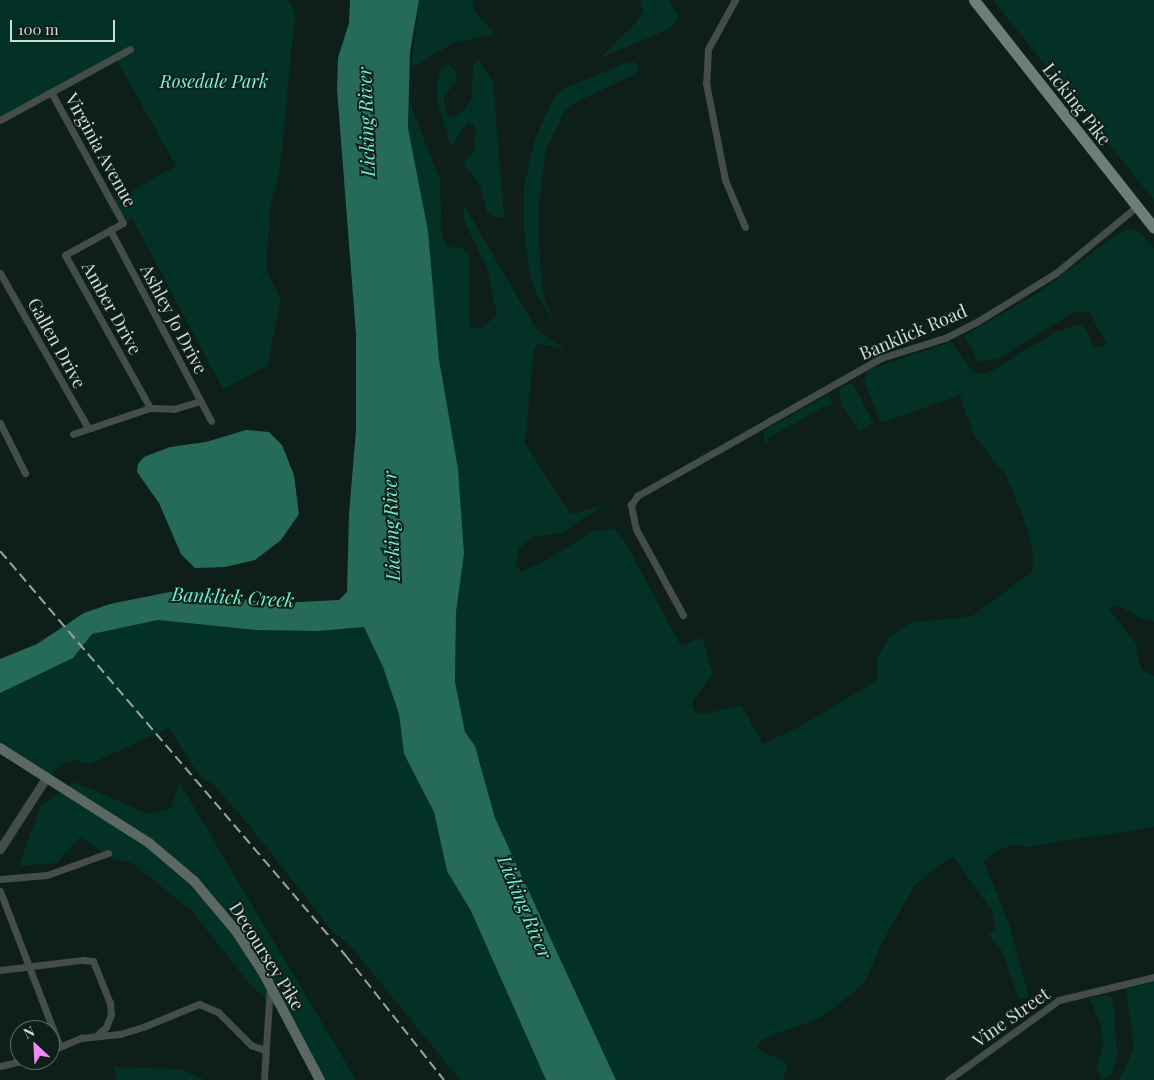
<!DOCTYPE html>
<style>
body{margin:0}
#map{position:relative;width:1154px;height:1080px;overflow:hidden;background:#0e1f1a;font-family:"Playfair Display",serif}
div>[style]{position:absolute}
.green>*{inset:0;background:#033126}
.water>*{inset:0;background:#266b59}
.minor>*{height:7px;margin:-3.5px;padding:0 3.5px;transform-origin:3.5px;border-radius:3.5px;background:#454d4a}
.tertiary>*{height:9px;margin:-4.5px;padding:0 4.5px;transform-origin:4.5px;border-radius:4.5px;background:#454d4a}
.secondary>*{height:10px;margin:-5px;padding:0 5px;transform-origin:5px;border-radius:5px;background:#5c6864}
.primary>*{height:11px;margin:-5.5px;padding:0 5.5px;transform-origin:5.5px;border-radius:5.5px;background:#6d7e78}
.rail>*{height:2px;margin-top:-1px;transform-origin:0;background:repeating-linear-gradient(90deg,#97a3a0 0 10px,transparent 0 15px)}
span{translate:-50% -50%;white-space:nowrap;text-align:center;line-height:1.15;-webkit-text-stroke:4px #0e1f1a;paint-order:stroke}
.park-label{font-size:18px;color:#79f6d3;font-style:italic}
.street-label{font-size:18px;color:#d0dad7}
.water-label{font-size:19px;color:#74f2cf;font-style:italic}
.north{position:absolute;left:10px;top:1020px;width:50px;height:50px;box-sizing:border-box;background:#0e1f1a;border:1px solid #5c6a66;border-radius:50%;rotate:335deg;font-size:14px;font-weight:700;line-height:20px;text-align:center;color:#d0dad7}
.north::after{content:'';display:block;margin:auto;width:18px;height:22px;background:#ed8cfa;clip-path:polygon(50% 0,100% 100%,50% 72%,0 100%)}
.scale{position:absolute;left:10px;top:20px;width:105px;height:22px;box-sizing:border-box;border:2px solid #d0dad7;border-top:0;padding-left:6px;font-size:15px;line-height:18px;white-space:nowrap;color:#d0dad7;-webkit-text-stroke:4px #0e1f1a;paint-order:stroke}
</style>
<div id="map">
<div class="green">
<div style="clip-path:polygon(0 0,288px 0,295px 13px,280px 170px,270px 210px,266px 270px,281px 300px,267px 366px,223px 389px,132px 218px,123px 223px,112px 202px,176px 166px,115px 57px,0 120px)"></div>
<div style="clip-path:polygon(419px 0,474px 0,472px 8px,495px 34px,453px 43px,411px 68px)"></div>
<div style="clip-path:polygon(641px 0,669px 0,679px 18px,669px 29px,600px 58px,635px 24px,643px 11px)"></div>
<div style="clip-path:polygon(993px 0,1154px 0,1154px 200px,1087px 117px)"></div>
<div style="clip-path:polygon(478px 59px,493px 82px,504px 217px,495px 217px,487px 213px,480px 184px,465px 167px,464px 161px,474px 151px,476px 133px,473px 124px,467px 123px,451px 147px,439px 107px,436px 87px,441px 69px,448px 64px,455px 70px,456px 81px,444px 97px,445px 113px,451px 118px,464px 111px,472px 99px,473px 64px)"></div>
<div style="clip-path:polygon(636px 62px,639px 70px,632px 76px,572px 104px,563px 114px,546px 150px,538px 210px,540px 263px,543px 296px,555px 322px,536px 293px,530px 276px,524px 232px,524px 187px,535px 139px,554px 97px,563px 89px,626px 63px)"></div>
<div style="clip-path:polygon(410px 103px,440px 180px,442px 236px,447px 247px,463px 248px,470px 256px,470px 328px,484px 327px,497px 314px,487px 268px,464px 220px,464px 205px,535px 327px,547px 338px,567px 349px,539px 344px,534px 347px,525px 443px,569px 512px,572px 514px,604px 505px,561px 533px,533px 537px,519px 548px,516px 564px,520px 572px,545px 561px,593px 531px,613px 529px,624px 540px,681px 646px,702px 638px,713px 674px,692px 702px,694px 710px,699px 714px,709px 713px,741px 705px,763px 744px,797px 728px,878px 680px,878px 658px,890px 636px,914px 622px,971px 617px,1033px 571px,1034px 556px,1027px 527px,1007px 477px,974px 435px,960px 395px,881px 423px,864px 381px,868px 370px,951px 342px,975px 374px,988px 373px,1057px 331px,1080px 324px,1087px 331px,1093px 348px,1107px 344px,1089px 312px,1076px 311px,999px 358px,979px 362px,964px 336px,1038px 293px,1114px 237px,1129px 229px,1141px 233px,1154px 249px,1154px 621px,1143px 619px,1117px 605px,1109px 609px,1137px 645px,1138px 661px,1144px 672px,1154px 676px,1154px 827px,1026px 847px,1017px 844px,995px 851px,984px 861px,1010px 927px,1029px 998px,1019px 998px,1002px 951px,989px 934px,996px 930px,992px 911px,954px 857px,950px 857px,915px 885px,882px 942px,865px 982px,854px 992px,820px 1018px,762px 1039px,757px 1047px,760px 1051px,785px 1061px,787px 1070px,782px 1080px,616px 1080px,495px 818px,475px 746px,465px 732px,455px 682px,456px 612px,464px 554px,433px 305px,428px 231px,408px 128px)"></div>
<div style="clip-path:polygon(853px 383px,873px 423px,859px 432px,842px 406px,840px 396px,840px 387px)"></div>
<div style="clip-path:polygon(829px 395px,832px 406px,827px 405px,766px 439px,768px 444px,765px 444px,764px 430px)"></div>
<div style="clip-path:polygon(158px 620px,256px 630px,318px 631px,364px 627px,383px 667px,399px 714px,404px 754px,434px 812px,447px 871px,471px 911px,546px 1080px,460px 1080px,348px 943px,334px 933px,248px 824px,213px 784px,200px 777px,169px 728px,90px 764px,75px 760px,63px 763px,46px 778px,0 748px,0 693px,73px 658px,92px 634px)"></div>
<div style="clip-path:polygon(74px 782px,149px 814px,171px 808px,179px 782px,356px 1080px,320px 1080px,290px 1021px,248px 982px,191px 910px,132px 863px,113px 859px,80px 837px,57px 863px,19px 866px,41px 805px)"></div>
<div style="clip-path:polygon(1154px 982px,1154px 1080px,1120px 1080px,1134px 1047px,1126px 989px)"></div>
<div style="clip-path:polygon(1108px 995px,1113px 999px,1117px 1057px,1111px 1075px,1102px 1080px,1097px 1069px,1103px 1043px,1101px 1027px,1090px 998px)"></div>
<div style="clip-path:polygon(113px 1067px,180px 1069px,205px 1080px,117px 1080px)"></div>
</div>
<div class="water">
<div style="clip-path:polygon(350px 0,419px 0,410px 52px,408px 128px,428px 231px,439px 359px,458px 469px,464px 554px,456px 612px,455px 682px,465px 732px,475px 746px,495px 818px,616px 1080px,546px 1080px,471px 911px,447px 871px,434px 812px,404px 754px,399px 714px,383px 667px,364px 627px,318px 631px,256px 630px,158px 620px,92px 634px,73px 658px,0 693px,0 659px,37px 644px,84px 613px,110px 604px,170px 592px,277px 603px,339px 600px,347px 592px,349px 514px,356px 430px,356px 334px,337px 89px,338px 58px,349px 23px)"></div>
<div style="clip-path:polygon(246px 430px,269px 432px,282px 445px,294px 475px,299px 514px,281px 540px,255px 560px,225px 567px,195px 568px,181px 554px,159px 503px,137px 472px,138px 464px,144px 457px,170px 447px,206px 442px)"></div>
</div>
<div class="minor">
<div style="left:735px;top:0;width:56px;rotate:118.9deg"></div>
<div style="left:708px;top:49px;width:34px;rotate:93deg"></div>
<div style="left:706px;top:83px;width:99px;rotate:78.9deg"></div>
<div style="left:725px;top:180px;width:51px;rotate:66.9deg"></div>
<div style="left:51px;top:92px;width:149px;rotate:61.2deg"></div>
<div style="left:123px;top:223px;width:66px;rotate:151.1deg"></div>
<div style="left:65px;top:255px;width:175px;rotate:60.9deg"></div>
<div style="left:0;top:120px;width:148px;rotate:-28.6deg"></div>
<div style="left:110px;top:230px;width:216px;rotate:62.1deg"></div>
<div style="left:0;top:273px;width:178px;rotate:60.4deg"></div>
<div style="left:0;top:423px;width:56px;rotate:63.4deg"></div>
<div style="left:73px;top:434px;width:81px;rotate:-18.7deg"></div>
<div style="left:150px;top:408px;width:24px;rotate:2deg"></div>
<div style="left:174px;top:409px;width:28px;rotate:-17deg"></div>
<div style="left:683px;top:615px;width:98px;rotate:-118.7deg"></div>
<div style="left:636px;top:529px;width:25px;rotate:-102deg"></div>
<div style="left:631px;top:505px;width:11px;rotate:-56deg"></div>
<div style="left:637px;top:496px;width:280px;rotate:-29.5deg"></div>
<div style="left:881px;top:358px;width:67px;rotate:-17.4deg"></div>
<div style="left:945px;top:338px;width:34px;rotate:-27deg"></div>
<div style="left:975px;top:323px;width:95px;rotate:-31.7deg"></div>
<div style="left:1056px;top:273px;width:104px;rotate:-39.5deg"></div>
<div style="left:0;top:879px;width:47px;rotate:-4.9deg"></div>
<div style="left:47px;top:875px;width:65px;rotate:-19.8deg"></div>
<div style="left:0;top:891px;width:165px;rotate:69deg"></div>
<div style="left:0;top:970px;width:83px;rotate:-7deg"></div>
<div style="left:82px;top:960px;width:11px;rotate:5deg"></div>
<div style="left:93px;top:961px;width:45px;rotate:68deg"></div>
<div style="left:110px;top:1003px;width:11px;rotate:85deg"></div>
<div style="left:111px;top:1014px;width:14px;rotate:111deg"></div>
<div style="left:106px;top:1027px;width:12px;rotate:138deg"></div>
<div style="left:50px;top:1051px;width:34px;rotate:-23deg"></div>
<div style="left:81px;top:1038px;width:39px;rotate:-6deg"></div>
<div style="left:120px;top:1034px;width:24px;rotate:-17deg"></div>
<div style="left:143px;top:1027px;width:61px;rotate:-22.3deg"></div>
<div style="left:199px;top:1004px;width:21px;rotate:23deg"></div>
<div style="left:218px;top:1012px;width:47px;rotate:45deg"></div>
<div style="left:251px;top:1045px;width:15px;rotate:20deg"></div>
<div style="left:0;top:1066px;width:28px;rotate:-13deg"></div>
<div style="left:264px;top:1080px;width:96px;rotate:-86.4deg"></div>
<div style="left:948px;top:1080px;width:137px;rotate:-35.8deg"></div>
<div style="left:1059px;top:1000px;width:98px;rotate:-13.6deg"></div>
</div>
<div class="tertiary">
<div style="left:0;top:849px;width:85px;rotate:-57.1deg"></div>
</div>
<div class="secondary">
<div style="left:0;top:748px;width:177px;rotate:32.5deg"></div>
<div style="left:149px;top:843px;width:59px;rotate:40.2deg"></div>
<div style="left:194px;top:881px;width:65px;rotate:50deg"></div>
<div style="left:236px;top:931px;width:51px;rotate:56.9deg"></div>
<div style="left:264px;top:974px;width:120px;rotate:62.2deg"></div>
</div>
<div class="primary">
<div style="left:974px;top:0;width:290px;rotate:51.7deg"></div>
</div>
<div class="rail">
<div style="left:0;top:551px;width:533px;rotate:49.49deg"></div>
<div style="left:346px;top:956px;width:158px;rotate:51.7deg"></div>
</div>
<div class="park-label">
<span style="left:214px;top:81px">Rosedale Park</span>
</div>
<div class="street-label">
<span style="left:1077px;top:104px;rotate:52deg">Licking Pike</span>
<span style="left:101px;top:150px;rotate:61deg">Virginia Avenue</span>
<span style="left:112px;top:308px;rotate:61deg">Amber Drive</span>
<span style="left:174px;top:319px;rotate:62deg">Ashley Jo Drive</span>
<span style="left:913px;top:332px;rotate:-23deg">Banklick Road</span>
<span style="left:57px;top:343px;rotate:61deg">Gallen Drive</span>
<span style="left:267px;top:956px;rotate:58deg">Decoursey Pike</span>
<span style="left:1011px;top:1017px;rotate:-35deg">Vine Street</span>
</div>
<div class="water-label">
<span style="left:366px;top:122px;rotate:-92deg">Licking River</span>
<span style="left:391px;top:526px;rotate:-92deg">Licking River</span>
<span style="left:233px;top:597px;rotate:3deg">Banklick Creek</span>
<span style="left:525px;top:907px;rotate:67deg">Licking River</span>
</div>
<div class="north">N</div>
<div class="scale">100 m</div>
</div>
